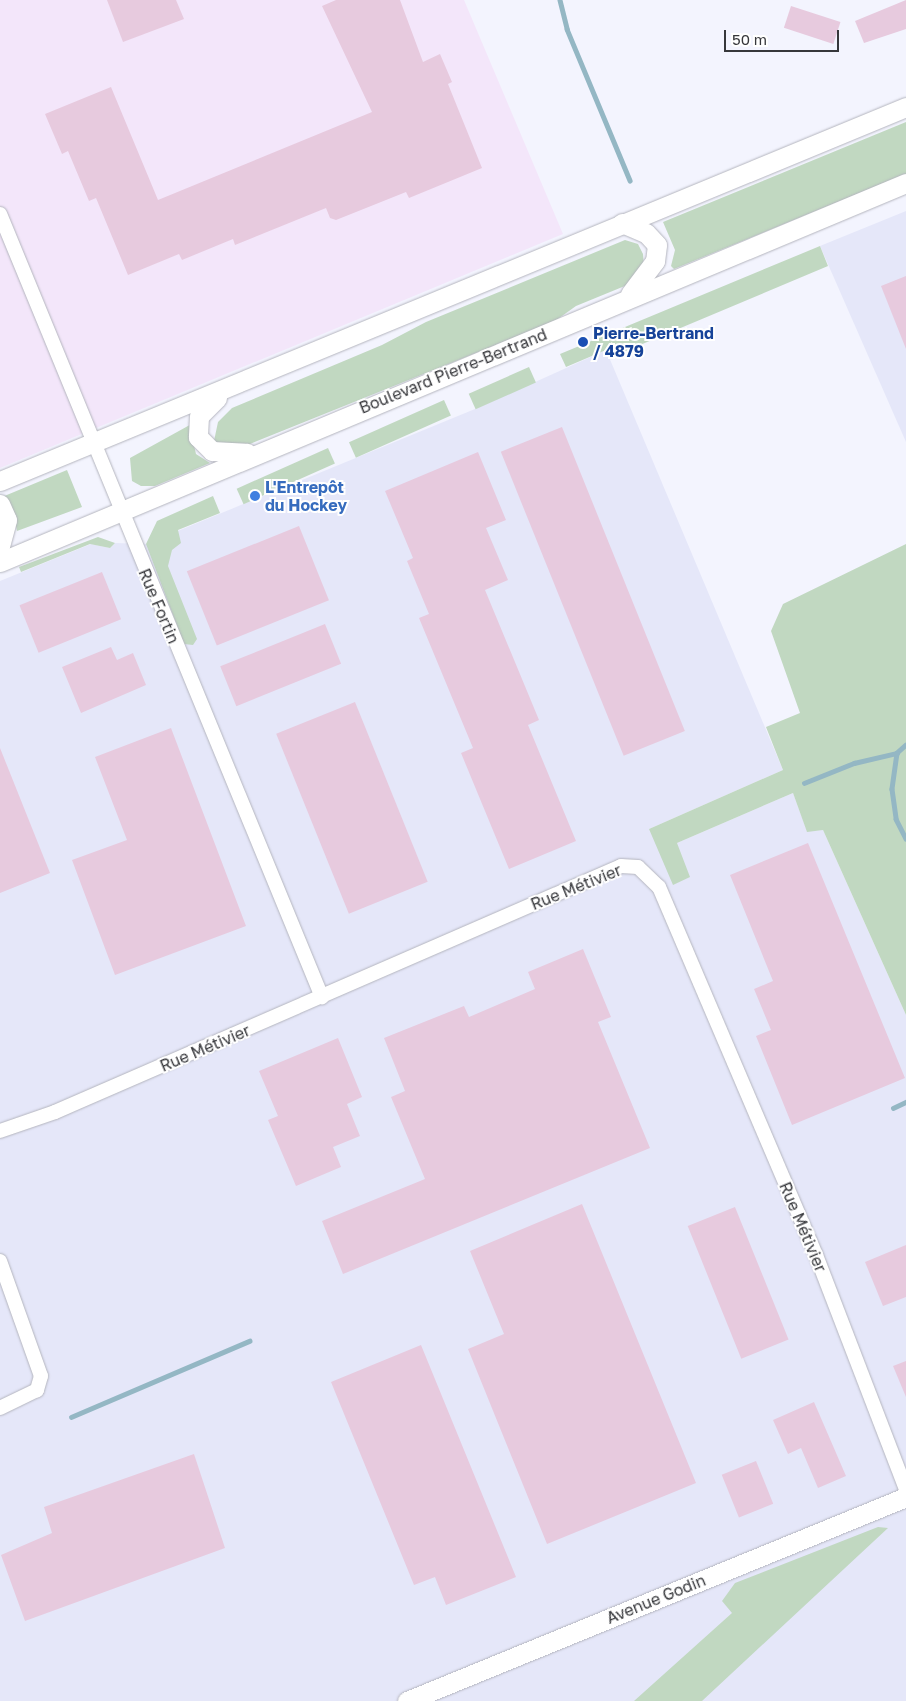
<!DOCTYPE html>
<meta charset="utf-8">
<style>
body{margin:0}
#map{position:relative;width:906px;height:1701px;overflow:hidden;background:#f3f4fe;font-family:"Golos Text",sans-serif}
div>[style]{position:absolute}
.commercial>*{inset:0;background:#f3e6fa}
.built>*{inset:0;background:#e5e7f9}
.green>*{inset:0;background:#c1d8c1;transform-origin:0 0}
.stream>*{height:4.5px;margin:-2.25px;padding:0 2.25px;transform-origin:2.25px;border-radius:2.25px;background:#94b7c4}
.building>*{inset:0;background:#e7cade;transform-origin:0 0}
.roads{filter:drop-shadow(0 0 1px #b4b5be) drop-shadow(0 0 1px #b4b5be)}
.street>*{height:14px;margin:-7px;padding:0 7px;transform-origin:7px;border-radius:7px;background:#fff}
.secondary>*{height:19px;margin:-9.5px;padding:0 9.5px;transform-origin:9.5px;border-radius:9.5px;background:#fff}
.dots>*{width:14px;height:14px;translate:-50% -50%;box-sizing:border-box;border:2px solid #fff;border-radius:50%}
span{translate:-50% -50%;white-space:nowrap;text-align:center;line-height:1.15;-webkit-text-stroke:4px #fff;paint-order:stroke}
.transit-label{font-size:16px;color:#164399;font-weight:700}
.left{translate:0 -50%;text-align:left}
.street-label{font-size:16px;color:#36373b}
.shop-label{font-size:16px;color:#366cbe;font-weight:700}
.scale{position:absolute;left:724px;top:30px;width:115px;height:22px;box-sizing:border-box;border:2px solid #36373b;border-top:0;padding-left:6px;font-size:15px;line-height:18px;white-space:nowrap;color:#36373b;-webkit-text-stroke:4px #fff;paint-order:stroke}
</style>
<div id="map">
<div class="commercial">
<div style="clip-path:polygon(0 0,464px 0,563px 234px,0 468px)"></div>
</div>
<div class="built">
<div style="clip-path:polygon(906px 211px,906px 442px,820px 246px)"></div>
<div style="clip-path:polygon(606px 350px,783px 770px,649px 829px,677px 843px,793px 793px,807px 831px,823px 830px,906px 1015px,906px 1701px,0 1701px,0 581px,91px 544px,110px 548px,115px 543px,146px 544px,475px 409px)"></div>
</div>
<div class="green">
<div style="clip-path:polygon(906px 122px,906px 174px,674px 269px,671px 266px,675px 250px,663px 222px)"></div>
<div style="clip-path:polygon(625px 240px,638px 244px,643px 254px,644px 268px,637px 281px,576px 306px,555px 321px,245px 446px,231px 450px,214px 441px,218px 422px,232px 408px,382px 345px,426px 322px)"></div>
<div style="clip-path:polygon(820px 246px,828px 266px,609px 358px,606px 350px,566px 367px,560px 354px)"></div>
<div style="left:529px;top:367px;width:17px;height:66px;rotate:66deg"></div>
<div style="left:444px;top:400px;width:17px;height:104px;rotate:66deg"></div>
<div style="clip-path:polygon(197px 421px,193px 441px,196px 454px,210px 463px,155px 486px,141px 486px,132px 481px,130px 458px)"></div>
<div style="left:328px;top:448px;width:17px;height:100px;rotate:66deg"></div>
<div style="clip-path:polygon(67px 470px,82px 507px,17px 531px,12px 509px,2px 497px)"></div>
<div style="clip-path:polygon(213px 496px,220px 513px,178px 530px,181px 543px,172px 550px,168px 566px,197px 639px,193px 645px,184px 644px,146px 544px,157px 521px)"></div>
<div style="clip-path:polygon(98px 537px,115px 543px,110px 548px,90px 544px,21px 572px,19px 567px)"></div>
<div style="clip-path:polygon(906px 544px,906px 1015px,823px 830px,807px 832px,793px 793px,677px 843px,690px 877px,673px 885px,649px 829px,783px 770px,766px 727px,800px 713px,771px 631px,783px 604px)"></div>
<div style="clip-path:polygon(878px 1527px,888px 1528px,702px 1701px,634px 1701px,732px 1613px,722px 1601px,735px 1583px)"></div>
</div>
<div class="stream">
<div style="left:560px;top:0;width:30px;rotate:76deg"></div>
<div style="left:567px;top:29px;width:164px;rotate:67.4deg"></div>
<div style="left:906px;top:745px;width:12px;rotate:138deg"></div>
<div style="left:897px;top:753px;width:36px;rotate:98deg"></div>
<div style="left:892px;top:789px;width:30px;rotate:82deg"></div>
<div style="left:896px;top:819px;width:22px;rotate:63deg"></div>
<div style="left:804px;top:783px;width:54px;rotate:-21.8deg"></div>
<div style="left:854px;top:763px;width:44px;rotate:-13.1deg"></div>
<div style="left:893px;top:1108px;width:14px;rotate:-25deg"></div>
<div style="left:71px;top:1417px;width:194px;rotate:-23.1deg"></div>
</div>
<div class="building">
<div style="clip-path:polygon(107px 0,176px 0,184px 19px,123px 42px)"></div>
<div style="clip-path:polygon(336px 0,400px 0,423px 62px,440px 54px,452px 82px,448px 84px,482px 168px,409px 198px,406px 192px,336px 220px,330px 218px,326px 208px,235px 245px,233px 239px,182px 260px,179px 254px,128px 275px,96px 198px,89px 201px,68px 151px,62px 154px,45px 114px,111px 87px,158px 200px,372px 112px,322px 6px)"></div>
<div style="clip-path:polygon(906px 0,906px 29px,864px 43px,855px 21px)"></div>
<div style="left:791px;top:6px;width:52px;height:23px;rotate:18deg"></div>
<div style="clip-path:polygon(906px 276px,906px 349px,881px 286px)"></div>
<div style="left:562px;top:427px;width:328px;height:66px;rotate:68deg"></div>
<div style="clip-path:polygon(478px 452px,506px 520px,486px 528px,508px 580px,485px 590px,539px 720px,528px 725px,576px 841px,509px 869px,461px 753px,473px 748px,419px 618px,429px 614px,407px 561px,413px 558px,385px 491px)"></div>
<div style="left:299px;top:526px;width:80px;height:121px;rotate:68deg"></div>
<div style="left:102px;top:572px;width:51px;height:89px;rotate:68deg"></div>
<div style="left:325px;top:624px;width:43px;height:113px;rotate:68deg"></div>
<div style="clip-path:polygon(111px 647px,117px 660px,133px 653px,146px 685px,81px 713px,62px 667px)"></div>
<div style="left:355px;top:702px;width:194px;height:85px;rotate:68deg"></div>
<div style="clip-path:polygon(171px 728px,246px 926px,115px 975px,72px 860px,127px 840px,95px 757px)"></div>
<div style="clip-path:polygon(0 748px,50px 873px,0 893px)"></div>
<div style="clip-path:polygon(808px 843px,905px 1078px,792px 1125px,756px 1036px,771px 1030px,754px 989px,773px 981px,730px 875px)"></div>
<div style="clip-path:polygon(583px 949px,611px 1017px,598px 1022px,650px 1148px,343px 1274px,322px 1221px,425px 1179px,391px 1097px,405px 1091px,384px 1038px,464px 1006px,469px 1017px,535px 989px,528px 972px)"></div>
<div style="clip-path:polygon(338px 1038px,362px 1097px,347px 1104px,360px 1136px,333px 1147px,341px 1167px,296px 1186px,268px 1120px,278px 1116px,259px 1071px)"></div>
<div style="clip-path:polygon(582px 1204px,696px 1483px,547px 1544px,468px 1349px,504px 1334px,470px 1251px)"></div>
<div style="left:735px;top:1207px;width:143px;height:51px;rotate:68deg"></div>
<div style="clip-path:polygon(906px 1245px,906px 1297px,883px 1306px,865px 1262px)"></div>
<div style="clip-path:polygon(421px 1345px,516px 1577px,446px 1605px,435px 1577px,414px 1585px,331px 1382px)"></div>
<div style="clip-path:polygon(906px 1361px,906px 1397px,893px 1366px)"></div>
<div style="clip-path:polygon(814px 1402px,846px 1476px,818px 1488px,801px 1448px,788px 1454px,773px 1420px)"></div>
<div style="clip-path:polygon(194px 1454px,225px 1548px,25px 1621px,1px 1555px,52px 1533px,44px 1507px)"></div>
<div style="left:756px;top:1461px;width:46px;height:37px;rotate:68deg"></div>
</div>
<div class="roads">
<div class="street">
<div style="left:0;top:214px;width:847px;rotate:67.65deg"></div>
<div style="left:0;top:1131px;width:58px;rotate:-19.1deg"></div>
<div style="left:55px;top:1112px;width:617px;rotate:-23.49deg"></div>
<div style="left:621px;top:866px;width:17px;rotate:3deg"></div>
<div style="left:638px;top:867px;width:29px;rotate:44deg"></div>
<div style="left:659px;top:887px;width:400px;rotate:66.9deg"></div>
<div style="left:816px;top:1255px;width:251px;rotate:69deg"></div>
<div style="left:0;top:1261px;width:122px;rotate:70.4deg"></div>
<div style="left:41px;top:1376px;width:15px;rotate:106deg"></div>
<div style="left:37px;top:1390px;width:41px;rotate:154.1deg"></div>
</div>
<div class="secondary">
<div style="left:622px;top:223px;width:26px;rotate:23deg"></div>
<div style="left:646px;top:233px;width:16px;rotate:47deg"></div>
<div style="left:657px;top:245px;width:16px;rotate:97deg"></div>
<div style="left:655px;top:261px;width:41px;rotate:127.1deg"></div>
<div style="left:217px;top:398px;width:25px;rotate:135deg"></div>
<div style="left:199px;top:416px;width:21px;rotate:93deg"></div>
<div style="left:198px;top:437px;width:20px;rotate:45deg"></div>
<div style="left:212px;top:451px;width:35px;rotate:3deg"></div>
<div style="left:0;top:481px;width:980px;rotate:-22.43deg"></div>
<div style="left:0;top:504px;width:17px;rotate:66deg"></div>
<div style="left:7px;top:520px;width:27px;rotate:105deg"></div>
<div style="left:0;top:562px;width:982px;rotate:-22.7deg"></div>
<div style="left:407px;top:1701px;width:539px;rotate:-22.24deg"></div>
</div>
</div>
<div class="dots">
<div style="left:583px;top:342px;background:#1a4fb4"></div>
<div style="left:255px;top:496px;background:#3f7fe0"></div>
</div>
<div class="transit-label">
<span class="left" style="left:593px;top:342px">Pierre-Bertrand<br>/ 4879</span>
</div>
<div class="street-label">
<span style="left:453px;top:371px;rotate:-22deg">Boulevard Pierre-Bertrand</span>
<span style="left:159px;top:606px;rotate:67deg">Rue Fortin</span>
<span style="left:576px;top:887px;rotate:-22deg">Rue Métivier</span>
<span style="left:205px;top:1048px;rotate:-23deg">Rue Métivier</span>
<span style="left:803px;top:1227px;rotate:67deg">Rue Métivier</span>
<span style="left:656px;top:1599px;rotate:-22deg">Avenue Godin</span>
</div>
<div class="shop-label">
<span class="left" style="left:265px;top:496px">L'Entrepôt<br>du Hockey</span>
</div>
<div class="scale">50 m</div>
</div>
